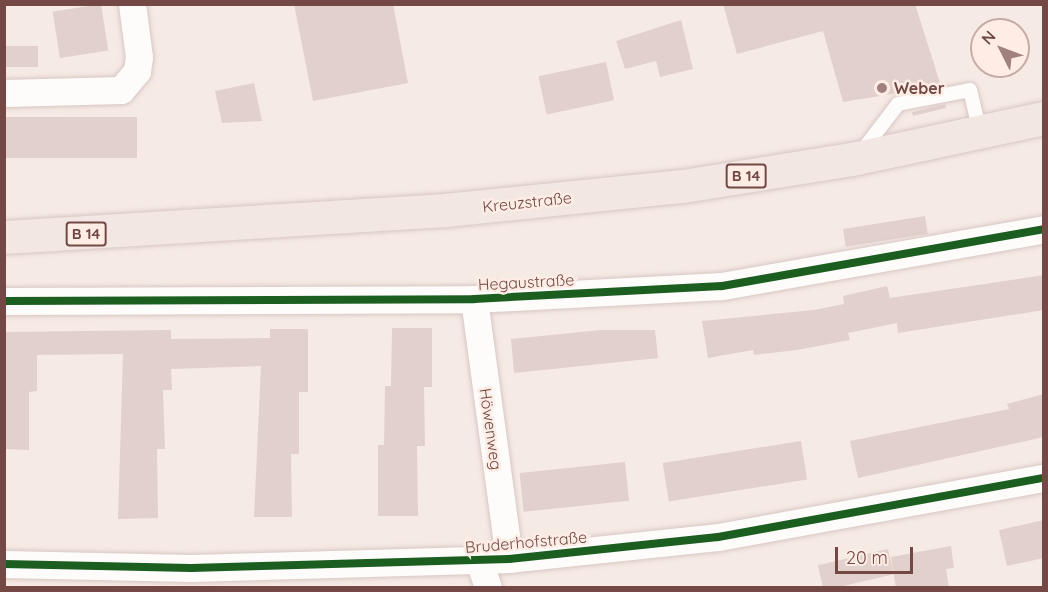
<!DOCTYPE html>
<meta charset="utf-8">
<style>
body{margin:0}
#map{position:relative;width:1048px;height:592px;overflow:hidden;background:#f6eae5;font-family:Quicksand,sans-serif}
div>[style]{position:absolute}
.building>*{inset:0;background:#e2d0cc;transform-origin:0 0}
.roads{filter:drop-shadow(0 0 2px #d7c7c3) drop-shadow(0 0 2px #d7c7c3)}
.service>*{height:14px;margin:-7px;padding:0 7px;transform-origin:7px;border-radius:7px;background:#fefcfb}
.minor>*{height:27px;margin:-13.5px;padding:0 13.5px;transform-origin:13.5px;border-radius:13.5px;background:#fefcfb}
.primary>*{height:33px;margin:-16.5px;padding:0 16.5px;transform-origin:16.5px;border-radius:16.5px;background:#f2e7e2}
.cycleway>*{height:8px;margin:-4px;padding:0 4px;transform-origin:4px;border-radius:4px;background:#1b5e20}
.dots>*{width:16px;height:16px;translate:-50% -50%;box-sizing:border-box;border:3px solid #ffede5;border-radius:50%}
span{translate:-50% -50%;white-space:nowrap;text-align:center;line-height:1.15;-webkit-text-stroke:5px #ffede5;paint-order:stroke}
.shield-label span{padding:2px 4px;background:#ffede5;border:2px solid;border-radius:4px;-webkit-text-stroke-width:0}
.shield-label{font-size:15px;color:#734845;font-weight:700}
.poi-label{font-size:16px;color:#734845;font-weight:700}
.left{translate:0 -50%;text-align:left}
.street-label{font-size:16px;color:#734845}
.frame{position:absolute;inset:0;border:6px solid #734845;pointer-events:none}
.north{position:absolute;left:970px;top:18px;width:60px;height:60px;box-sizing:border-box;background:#ffede5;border:2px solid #c7aba5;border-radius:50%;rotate:312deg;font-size:16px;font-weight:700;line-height:24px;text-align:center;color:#734845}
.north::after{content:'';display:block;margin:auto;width:21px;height:27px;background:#a1817d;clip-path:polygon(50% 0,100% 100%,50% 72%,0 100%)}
.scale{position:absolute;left:835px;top:547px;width:78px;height:27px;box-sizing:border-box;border:3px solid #734845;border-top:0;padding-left:8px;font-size:18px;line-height:21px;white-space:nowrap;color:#734845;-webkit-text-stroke:4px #ffede5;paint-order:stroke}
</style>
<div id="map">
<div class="building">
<div style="left:101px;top:4px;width:47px;height:49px;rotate:81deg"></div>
<div style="clip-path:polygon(294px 4px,393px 4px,408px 83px,313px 101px)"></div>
<div style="clip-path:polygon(723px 4px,915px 4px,941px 86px,843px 102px,823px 31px,737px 54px)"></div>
<div style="clip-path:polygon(681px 20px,693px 69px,660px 77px,656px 61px,625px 69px,616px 41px)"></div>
<div style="left:4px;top:46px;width:34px;height:21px"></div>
<div style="left:606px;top:62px;width:39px;height:69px;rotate:78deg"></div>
<div style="clip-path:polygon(254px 83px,262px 121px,222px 123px,215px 91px)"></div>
<div style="left:945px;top:104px;width:4px;height:34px;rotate:76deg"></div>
<div style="left:137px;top:117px;width:41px;height:131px;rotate:90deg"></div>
<div style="left:925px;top:216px;width:18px;height:83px;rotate:81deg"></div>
<div style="clip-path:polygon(1044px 275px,1044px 310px,898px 333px,897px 323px,848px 333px,850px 340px,797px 350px,754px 355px,753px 350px,708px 358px,702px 321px,814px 310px,844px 304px,843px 296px,887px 286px,890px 298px)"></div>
<div style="clip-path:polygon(392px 328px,432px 328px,432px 387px,424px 387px,425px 446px,417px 446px,418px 516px,378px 516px,378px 445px,384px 445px,385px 386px,391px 386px)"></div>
<div style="clip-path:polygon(270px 329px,308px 329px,308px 392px,299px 392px,299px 454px,291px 454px,292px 517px,254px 517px,261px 366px,171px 369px,172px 390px,163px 390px,165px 449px,157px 449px,158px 518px,118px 519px,123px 354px,37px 355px,37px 391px,29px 392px,29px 450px,4px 449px,4px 332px,171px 330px,171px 339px,270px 338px)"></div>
<div style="clip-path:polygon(601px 330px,655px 330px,658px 358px,514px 373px,511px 339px)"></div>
<div style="clip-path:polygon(1044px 394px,1044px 437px,858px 478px,850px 441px,1009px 409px,1007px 404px)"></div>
<div style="left:801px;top:441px;width:39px;height:140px;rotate:81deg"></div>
<div style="left:625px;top:462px;width:39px;height:106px;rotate:84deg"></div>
<div style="clip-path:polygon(1044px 520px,1044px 558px,1007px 566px,999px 530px)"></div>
<div style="clip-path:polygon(951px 546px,954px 568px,946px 569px,949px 588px,896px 588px,891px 557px)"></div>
<div style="left:888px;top:549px;width:26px;height:72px;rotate:77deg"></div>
</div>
<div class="roads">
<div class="service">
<div style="left:862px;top:151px;width:59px;rotate:-52.5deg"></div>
<div style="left:898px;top:104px;width:73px;rotate:-11deg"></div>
<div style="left:970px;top:90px;width:43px;rotate:76.6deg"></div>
</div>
<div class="minor">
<div style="left:4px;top:93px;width:117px;rotate:-1.5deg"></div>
<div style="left:121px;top:90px;width:25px;rotate:-50deg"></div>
<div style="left:137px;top:71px;width:14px;rotate:-82deg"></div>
<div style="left:139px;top:57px;width:53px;rotate:-97.5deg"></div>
<div style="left:474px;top:299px;width:262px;rotate:82.3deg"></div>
<div style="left:4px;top:301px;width:470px;rotate:-0.2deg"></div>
<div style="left:474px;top:299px;width:248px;rotate:-3deg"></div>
<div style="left:722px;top:286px;width:327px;rotate:-10deg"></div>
<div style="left:479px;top:560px;width:29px;rotate:72deg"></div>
<div style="left:4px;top:564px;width:187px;rotate:1.2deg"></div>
<div style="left:191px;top:568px;width:318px;rotate:-1.6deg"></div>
<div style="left:509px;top:559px;width:210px;rotate:-6deg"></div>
<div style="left:718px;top:537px;width:331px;rotate:-10.3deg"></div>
</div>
<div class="primary">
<div style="left:4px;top:237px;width:442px;rotate:-3.5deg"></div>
<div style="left:445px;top:210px;width:239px;rotate:-5.8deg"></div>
<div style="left:683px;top:186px;width:176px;rotate:-9.1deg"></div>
<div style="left:857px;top:158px;width:191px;rotate:-12.1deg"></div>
</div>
</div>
<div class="cycleway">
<div style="left:4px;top:301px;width:470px;rotate:-0.2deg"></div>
<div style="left:474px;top:299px;width:248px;rotate:-3deg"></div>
<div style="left:722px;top:286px;width:327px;rotate:-10deg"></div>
<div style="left:4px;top:564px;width:187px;rotate:1.2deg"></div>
<div style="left:191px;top:568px;width:318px;rotate:-1.6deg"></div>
<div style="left:509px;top:559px;width:210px;rotate:-6deg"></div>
<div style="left:718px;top:537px;width:331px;rotate:-10.3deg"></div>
</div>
<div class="dots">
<div style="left:882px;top:88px;background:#a1817d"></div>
</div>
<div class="shield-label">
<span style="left:746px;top:176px">B 14</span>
<span style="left:86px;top:234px">B 14</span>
</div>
<div class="poi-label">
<span class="left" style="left:894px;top:88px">Weber</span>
</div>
<div class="street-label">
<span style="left:527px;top:202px;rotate:-6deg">Kreuzstraße</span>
<span style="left:526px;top:282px;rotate:-3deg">Hegaustraße</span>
<span style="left:491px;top:429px;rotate:82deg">Höwenweg</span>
<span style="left:526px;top:542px;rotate:-5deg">Bruderhofstraße</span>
</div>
<div class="frame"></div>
<div class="north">N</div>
<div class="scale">20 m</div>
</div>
